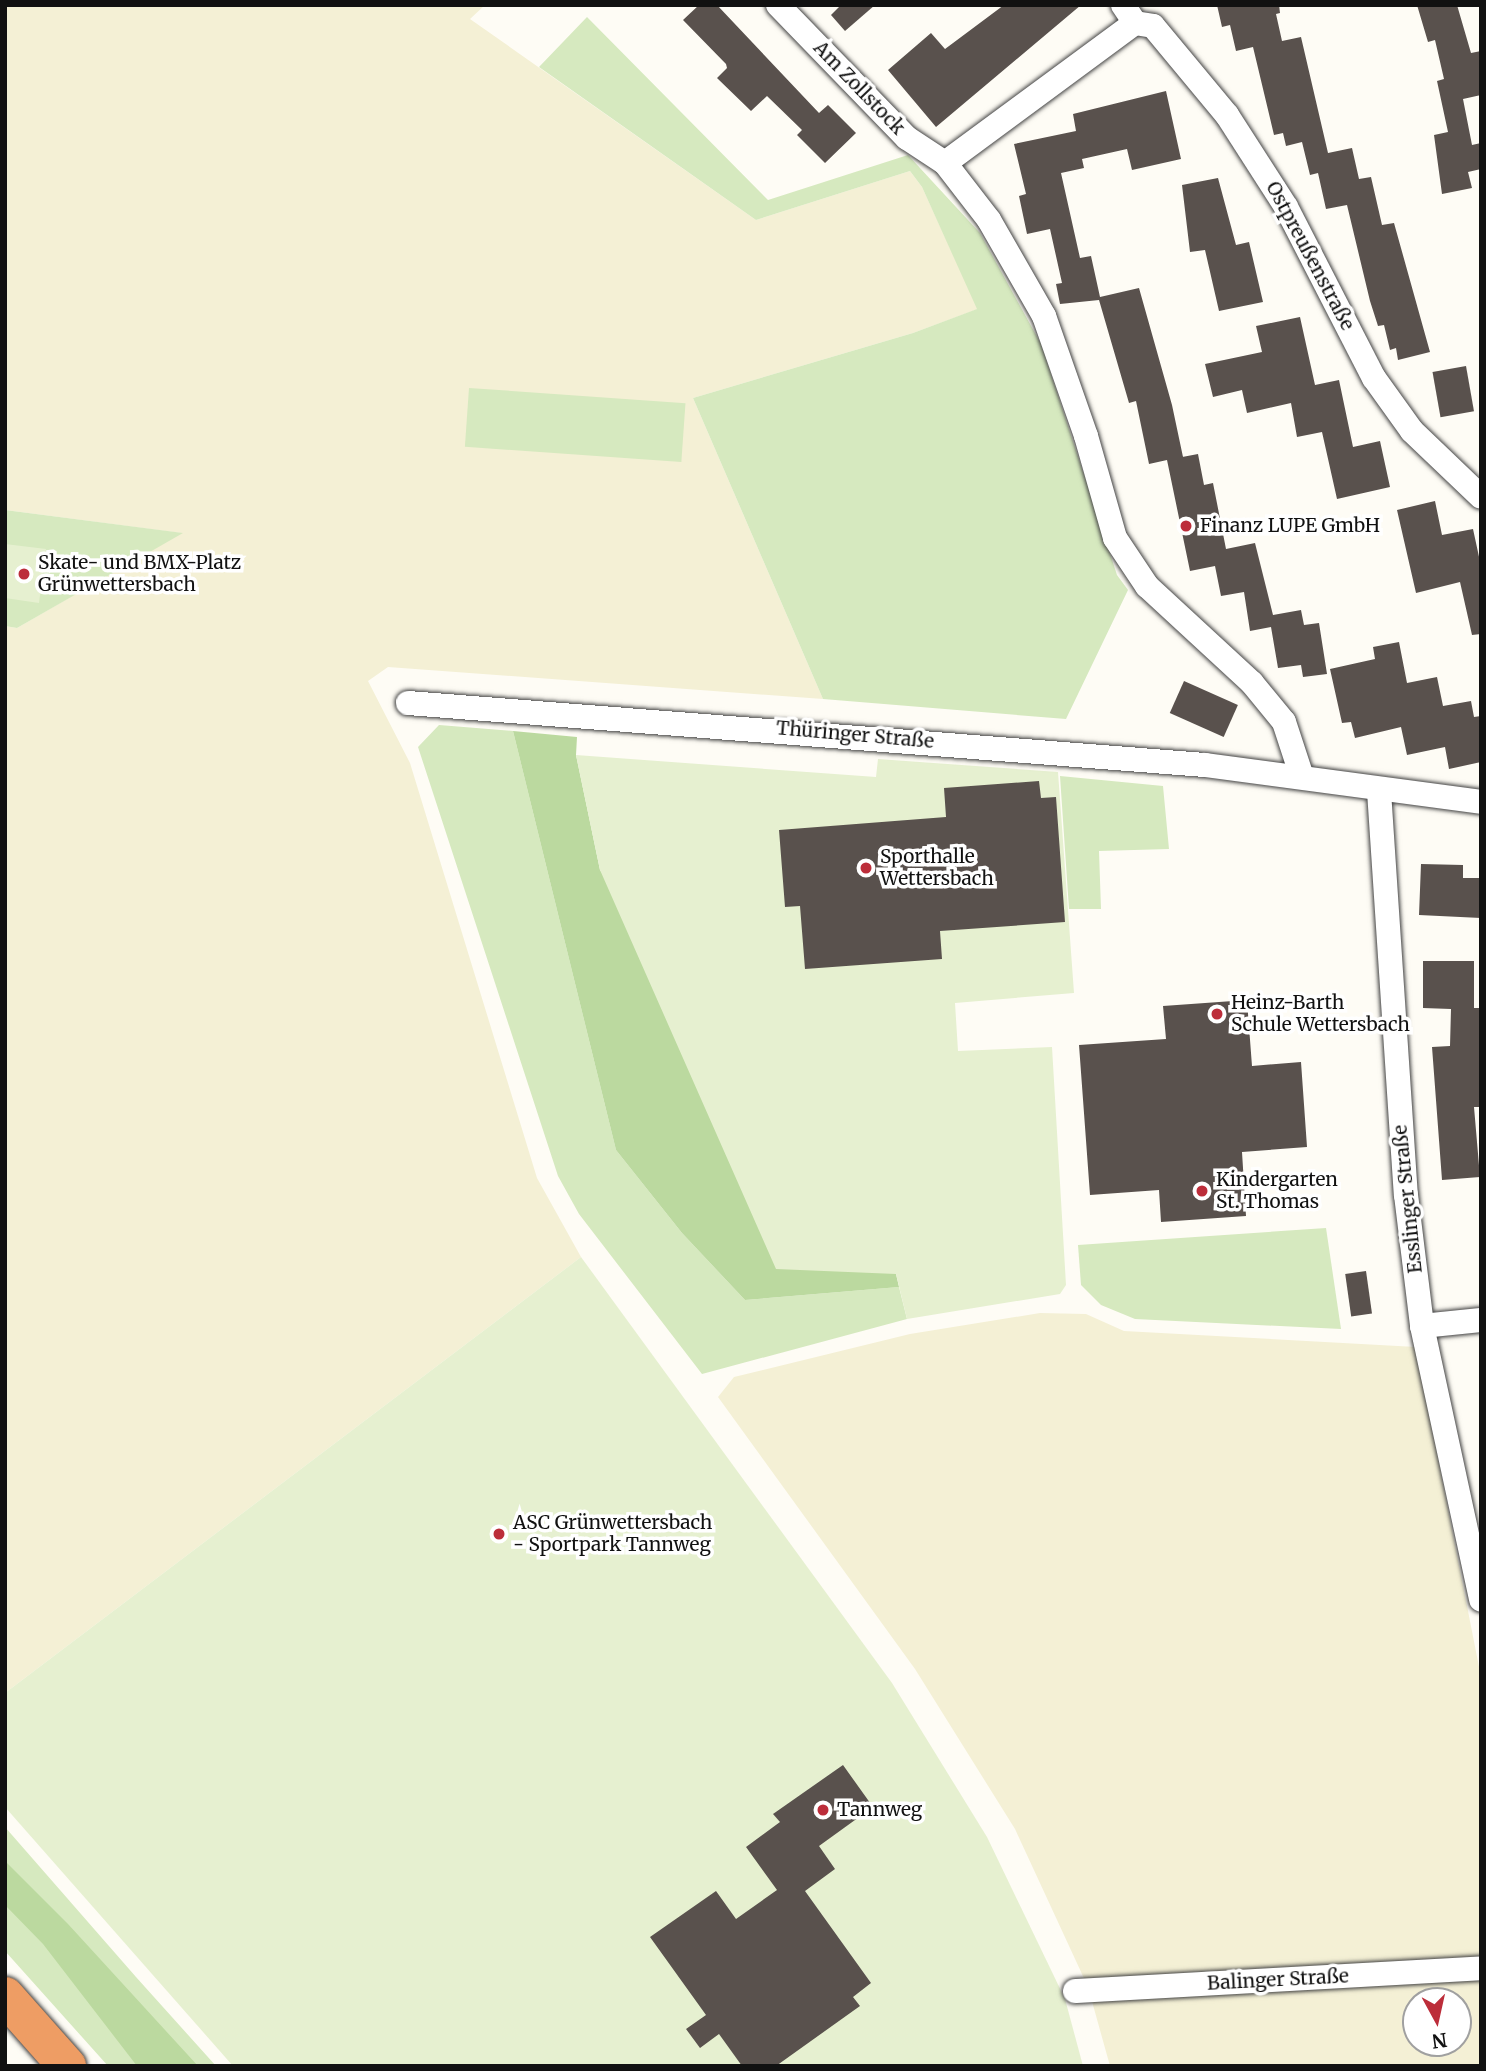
<!DOCTYPE html>
<meta charset="utf-8">
<style>
body{margin:0}
#map{position:relative;width:1486px;height:2071px;overflow:hidden;background:#fefcf5;font-family:Merriweather,serif}
div>[style]{position:absolute}
.farmland>*{inset:0;background:#f4f0d5}
.green>*{inset:0;background:#d6e9bf;transform-origin:0 0}
.forest>*{inset:0;background:#bbd99f}
.pitch>*{inset:0;background:#e6f0d0}
.building>*{inset:0;background:#59514d;transform-origin:0 0}
.roads{filter:drop-shadow(0 0 2px #444) drop-shadow(0 0 2px #444)}
.street>*{height:24px;margin:-12px;padding:0 12px;transform-origin:12px;border-radius:12px;background:#fff}
.highway>*{height:38px;margin:-19px;padding:0 19px;transform-origin:19px;border-radius:19px;background:#ee9d64}
.dots>*{width:19px;height:19px;translate:-50% -50%;box-sizing:border-box;border:4px solid #fff;border-radius:50%}
span{translate:-50% -50%;white-space:nowrap;text-align:center;line-height:1.15;-webkit-text-stroke:7px #fff;paint-order:stroke}
.street-label{font-size:19px;color:#111}
.poi-label{font-size:19px;color:#111}
.left{translate:0 -50%;text-align:left}
.frame{position:absolute;inset:0;border:7px solid #111;pointer-events:none}
.north{position:absolute;left:1402px;top:1987px;width:70px;height:70px;box-sizing:border-box;background:#fff;border:2px solid #a0a0a0;border-radius:50%;rotate:172deg;font-size:19px;font-weight:700;line-height:28px;text-align:center;color:#111}
.north::after{content:'';display:block;margin:auto;width:24px;height:32px;background:#bc2d3a;clip-path:polygon(50% 0,100% 100%,50% 72%,0 100%)}
</style>
<div id="map">
<div class="farmland">
<div style="clip-path:polygon(5px 5px,485px 5px,470px 19px,756px 220px,910px 171px,922px 187px,978px 309px,913px 333px,693px 398px,823px 699px,388px 667px,368px 681px,410px 763px,537px 1178px,581px 1257px,5px 1693px,5px 626px,17px 628px,181px 533px,5px 510px)"></div>
<div style="clip-path:polygon(evenodd,1040px 1313px,1086px 1314px,1124px 1331px,1416px 1347px,1481px 1677px,1481px 2066px,1110px 2066px,1088px 1987px,1015px 1829px,915px 1669px,718px 1397px,734px 1377px,910px 1334px,1040px 1313px,1416px 2001px,1458px 2001px,1458px 2043px,1416px 2043px,1416px 2001px)"></div>
</div>
<div class="green">
<div style="clip-path:polygon(587px 17px,768px 200px,908px 155px,980px 233px,1041px 344px,1117px 575px,1128px 590px,1066px 719px,823px 699px,693px 398px,913px 333px,977px 309px,922px 187px,910px 171px,756px 220px,539px 67px)"></div>
<div style="left:469px;top:388px;width:217px;height:59px;rotate:4deg"></div>
<div style="clip-path:polygon(5px 510px,183px 533px,17px 628px,5px 626px)"></div>
<div style="clip-path:polygon(439px 725px,513px 731px,616px 1150px,682px 1233px,745px 1300px,899px 1287px,907px 1319px,702px 1374px,579px 1214px,558px 1176px,418px 747px)"></div>
<div style="clip-path:polygon(1060px 776px,1163px 786px,1169px 849px,1099px 851px,1101px 909px,1069px 909px)"></div>
<div style="clip-path:polygon(1326px 1228px,1341px 1329px,1135px 1319px,1101px 1305px,1081px 1285px,1078px 1245px)"></div>
<div style="clip-path:polygon(5px 1827px,136px 1977px,216px 2066px,108px 2066px,5px 1951px)"></div>
</div>
<div class="forest">
<div style="clip-path:polygon(513px 731px,577px 737px,576px 755px,600px 870px,896px 1274px,899px 1287px,745px 1300px,682px 1233px,616px 1150px)"></div>
<div style="clip-path:polygon(5px 1861px,68px 1924px,198px 2066px,137px 2066px,43px 1944px,5px 1905px)"></div>
</div>
<div class="pitch">
<div style="clip-path:polygon(5px 544px,46px 549px,39px 603px,5px 598px)"></div>
<div style="clip-path:polygon(576px 755px,876px 777px,878px 759px,1058px 772px,1074px 993px,955px 1003px,958px 1051px,1052px 1047px,1066px 1285px,1060px 1294px,907px 1319px,896px 1274px,776px 1269px,600px 870px)"></div>
<div style="clip-path:polygon(581px 1257px,892px 1683px,987px 1837px,1065px 1999px,1083px 2066px,233px 2066px,5px 1807px,5px 1693px)"></div>
</div>
<div class="building">
<div style="clip-path:polygon(699px 5px,717px 5px,819px 113px,828px 105px,856px 133px,825px 163px,797px 135px,802px 130px,767px 96px,751px 111px,717px 78px,727px 68px,726px 64px,683px 20px)"></div>
<div style="clip-path:polygon(841px 5px,875px 5px,845px 31px,831px 15px)"></div>
<div style="clip-path:polygon(1004px 5px,1081px 5px,936px 127px,888px 70px,931px 33px,945px 49px)"></div>
<div style="clip-path:polygon(1217px 5px,1279px 5px,1280px 13px,1276px 14px,1282px 41px,1301px 37px,1328px 153px,1352px 148px,1359px 179px,1371px 177px,1382px 225px,1394px 223px,1430px 352px,1398px 360px,1396px 348px,1390px 350px,1384px 325px,1378px 326px,1370px 301px,1347px 205px,1326px 209px,1318px 173px,1310px 175px,1302px 142px,1286px 146px,1283px 133px,1274px 135px,1253px 47px,1236px 51px,1230px 25px,1222px 27px)"></div>
<div style="clip-path:polygon(1417px 5px,1457px 5px,1471px 53px,1481px 51px,1481px 95px,1463px 99px,1472px 145px,1481px 143px,1481px 169px,1468px 172px,1472px 188px,1442px 194px,1434px 135px,1448px 132px,1437px 81px,1444px 79px,1435px 40px,1428px 42px)"></div>
<div style="clip-path:polygon(1166px 91px,1181px 159px,1132px 170px,1127px 149px,1082px 159px,1084px 168px,1061px 173px,1080px 258px,1091px 256px,1100px 297px,1139px 288px,1172px 405px,1183px 457px,1177px 458px,1198px 454px,1204px 485px,1213px 483px,1226px 549px,1255px 543px,1273px 615px,1301px 610px,1304px 625px,1319px 623px,1327px 674px,1303px 677px,1301px 665px,1278px 668px,1271px 627px,1250px 631px,1244px 592px,1221px 596px,1215px 566px,1190px 571px,1167px 460px,1149px 464px,1136px 401px,1129px 403px,1099px 300px,1060px 304px,1056px 284px,1062px 283px,1050px 229px,1027px 234px,1019px 196px,1026px 194px,1014px 144px,1076px 131px,1073px 114px)"></div>
<div style="clip-path:polygon(1218px 178px,1236px 245px,1249px 242px,1263px 302px,1219px 311px,1205px 250px,1190px 252px,1182px 185px)"></div>
<div style="clip-path:polygon(1300px 317px,1315px 385px,1339px 380px,1353px 447px,1380px 441px,1390px 487px,1337px 499px,1322px 432px,1297px 437px,1291px 403px,1247px 413px,1242px 390px,1213px 397px,1205px 364px,1262px 352px,1256px 326px)"></div>
<div style="left:1466px;top:366px;width:46px;height:34px;rotate:80deg"></div>
<div style="clip-path:polygon(1435px 501px,1442px 535px,1473px 529px,1481px 566px,1481px 634px,1472px 635px,1460px 582px,1416px 593px,1397px 510px)"></div>
<div style="clip-path:polygon(1399px 642px,1407px 683px,1437px 677px,1443px 706px,1471px 701px,1474px 717px,1481px 716px,1481px 762px,1449px 769px,1445px 747px,1407px 755px,1401px 727px,1355px 738px,1351px 722px,1342px 723px,1330px 669px,1375px 659px,1373px 647px)"></div>
<div style="left:1184px;top:681px;width:59px;height:35px;rotate:24deg"></div>
<div style="clip-path:polygon(1039px 781px,1041px 798px,1056px 797px,1065px 922px,940px 931px,942px 959px,805px 969px,800px 906px,785px 907px,779px 830px,946px 817px,944px 788px)"></div>
<div style="clip-path:polygon(1421px 864px,1463px 865px,1463px 878px,1481px 878px,1481px 918px,1419px 915px)"></div>
<div style="clip-path:polygon(1423px 961px,1474px 961px,1474px 1008px,1481px 1008px,1481px 1107px,1474px 1107px,1480px 1177px,1442px 1180px,1432px 1047px,1450px 1046px,1451px 1009px,1423px 1008px)"></div>
<div style="clip-path:polygon(1247px 1000px,1252px 1066px,1301px 1062px,1307px 1147px,1242px 1152px,1246px 1216px,1161px 1222px,1159px 1190px,1090px 1195px,1079px 1045px,1166px 1039px,1163px 1006px)"></div>
<div style="left:1366px;top:1271px;width:43px;height:21px;rotate:82deg"></div>
<div style="clip-path:polygon(843px 1765px,873px 1807px,819px 1846px,835px 1869px,805px 1891px,871px 1983px,853px 1997px,860px 2006px,776px 2066px,742px 2066px,719px 2034px,700px 2048px,686px 2029px,706px 2015px,650px 1937px,716px 1891px,736px 1919px,777px 1890px,746px 1847px,780px 1822px,773px 1814px)"></div>
</div>
<div class="roads">
<div class="street">
<div style="left:778px;top:5px;width:185px;rotate:45.9deg"></div>
<div style="left:907px;top:138px;width:45px;rotate:33.3deg"></div>
<div style="left:945px;top:163px;width:72px;rotate:52.3deg"></div>
<div style="left:989px;top:220px;width:111px;rotate:60.2deg"></div>
<div style="left:1044px;top:316px;width:127px;rotate:70.7deg"></div>
<div style="left:1086px;top:436px;width:106px;rotate:74.1deg"></div>
<div style="left:1115px;top:538px;width:58px;rotate:56.3deg"></div>
<div style="left:1147px;top:586px;width:143px;rotate:42.7deg"></div>
<div style="left:1252px;top:683px;width:50px;rotate:50.6deg"></div>
<div style="left:1284px;top:722px;width:55px;rotate:71.9deg"></div>
<div style="left:1123px;top:5px;width:22px;rotate:56deg"></div>
<div style="left:1135px;top:23px;width:18px;rotate:9deg"></div>
<div style="left:1153px;top:26px;width:116px;rotate:50.3deg"></div>
<div style="left:1227px;top:115px;width:109px;rotate:57.3deg"></div>
<div style="left:1286px;top:207px;width:192px;rotate:62.8deg"></div>
<div style="left:1374px;top:378px;width:65px;rotate:54.4deg"></div>
<div style="left:1412px;top:431px;width:95px;rotate:43.7deg"></div>
<div style="left:945px;top:163px;width:236px;rotate:-36.4deg"></div>
<div style="left:408px;top:703px;width:799px;rotate:4.45deg"></div>
<div style="left:1205px;top:765px;width:278px;rotate:7.6deg"></div>
<div style="left:1379px;top:791px;width:405px;rotate:86.2deg"></div>
<div style="left:1406px;top:1195px;width:132px;rotate:83deg"></div>
<div style="left:1422px;top:1326px;width:280px;rotate:77.8deg"></div>
<div style="left:1422px;top:1326px;width:59px;rotate:-5.8deg"></div>
<div style="left:1075px;top:1991px;width:407px;rotate:-3.2deg"></div>
</div>
<div class="highway">
<div style="left:5px;top:1996px;width:94px;rotate:48.5deg"></div>
</div>
</div>
<div class="dots">
<div style="left:1186px;top:526px;background:#bc2d3a"></div>
<div style="left:24px;top:574px;background:#bc2d3a"></div>
<div style="left:866px;top:868px;background:#bc2d3a"></div>
<div style="left:1217px;top:1014px;background:#bc2d3a"></div>
<div style="left:1202px;top:1191px;background:#bc2d3a"></div>
<div style="left:499px;top:1534px;background:#bc2d3a"></div>
<div style="left:823px;top:1810px;background:#bc2d3a"></div>
</div>
<div class="street-label">
<span style="left:859px;top:88px;rotate:46deg">Am Zollstock</span>
<span style="left:1310px;top:256px;rotate:62deg">Ostpreußenstraße</span>
<span style="left:855px;top:735px;rotate:5deg">Thüringer Straße</span>
<span style="left:1408px;top:1199px;rotate:-96deg">Esslinger Straße</span>
<span style="left:1278px;top:1980px;rotate:-3deg">Balinger Straße</span>
</div>
<div class="poi-label">
<span class="left" style="left:1200px;top:526px">Finanz LUPE GmbH</span>
<span class="left" style="left:38px;top:574px">Skate- und BMX-Platz<br>Grünwettersbach</span>
<span class="left" style="left:880px;top:868px">Sporthalle<br>Wettersbach</span>
<span class="left" style="left:1231px;top:1014px">Heinz-Barth<br>Schule Wettersbach</span>
<span class="left" style="left:1216px;top:1191px">Kindergarten<br>St. Thomas</span>
<span class="left" style="left:513px;top:1534px">ASC Grünwettersbach<br>- Sportpark Tannweg</span>
<span class="left" style="left:837px;top:1810px">Tannweg</span>
</div>
<div class="frame"></div>
<div class="north">N</div>
</div>
